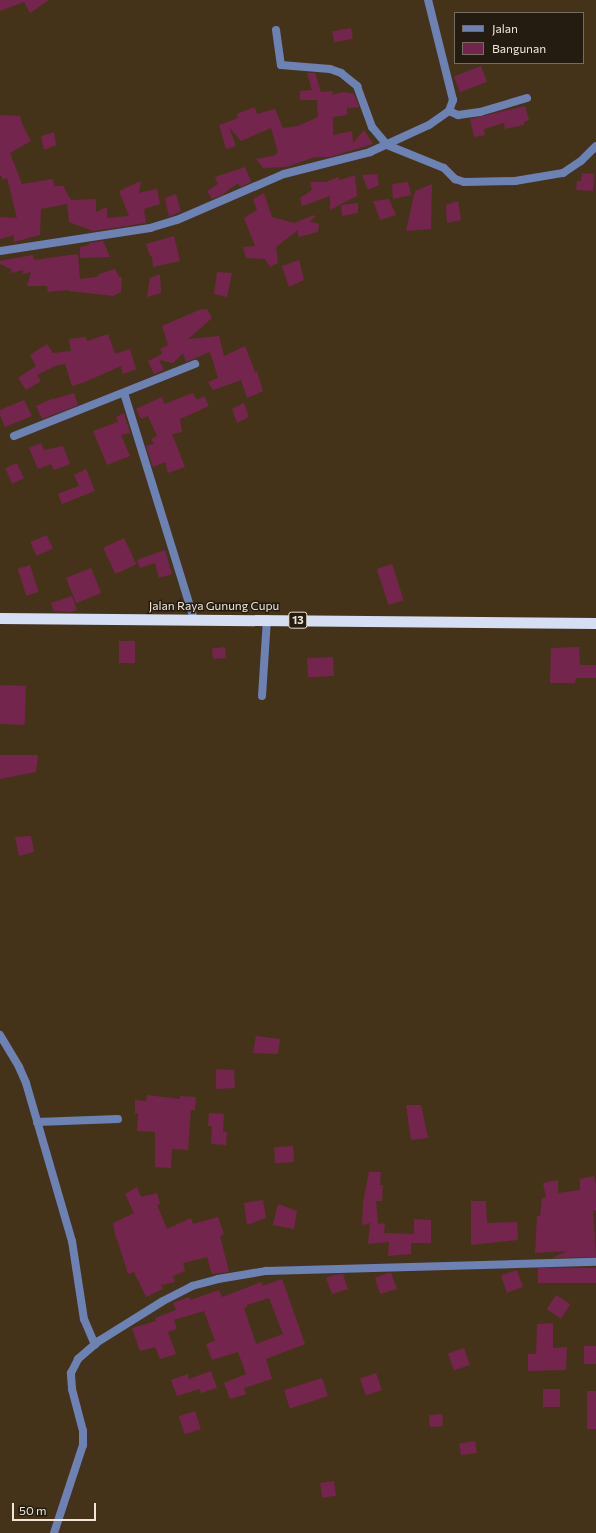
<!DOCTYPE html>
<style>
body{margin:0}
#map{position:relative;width:596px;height:1533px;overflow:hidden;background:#453319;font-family:Commissioner,sans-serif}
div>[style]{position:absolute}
.building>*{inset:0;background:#74254d;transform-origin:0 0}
.minor>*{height:8px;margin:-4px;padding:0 4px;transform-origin:4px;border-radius:4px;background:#6d82b4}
.trunk>*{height:11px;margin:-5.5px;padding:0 5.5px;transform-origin:5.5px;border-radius:5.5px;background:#d5def2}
span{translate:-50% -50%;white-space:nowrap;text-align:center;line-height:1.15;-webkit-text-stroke:3px #241c11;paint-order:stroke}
.shield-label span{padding:1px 3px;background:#241c11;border:1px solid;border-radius:3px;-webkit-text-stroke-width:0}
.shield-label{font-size:11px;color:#f0e5d6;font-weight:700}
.street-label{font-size:12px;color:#f0e5d6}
.legend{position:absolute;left:454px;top:12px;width:130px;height:52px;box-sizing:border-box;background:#241c11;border:1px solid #766c60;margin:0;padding:5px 7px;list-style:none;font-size:12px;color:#f0e5d6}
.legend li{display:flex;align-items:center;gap:8px;height:20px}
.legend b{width:20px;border:1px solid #766c60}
.scale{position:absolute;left:12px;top:1503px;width:84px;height:18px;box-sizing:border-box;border:2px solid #f0e5d6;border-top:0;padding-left:5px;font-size:12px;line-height:14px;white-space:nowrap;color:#f0e5d6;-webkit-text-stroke:3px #241c11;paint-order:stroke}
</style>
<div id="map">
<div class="building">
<div style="clip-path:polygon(0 0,49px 0,30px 13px,24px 2px,0 11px)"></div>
<div style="left:351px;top:28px;width:11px;height:19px;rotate:80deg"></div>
<div style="left:481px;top:66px;width:17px;height:29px;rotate:69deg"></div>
<div style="clip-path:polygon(307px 73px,315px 73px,321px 92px,333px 91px,332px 95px,343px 92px,354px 94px,359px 107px,347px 108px,347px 115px,333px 117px,333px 135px,352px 131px,353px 143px,364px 130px,373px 144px,330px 157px,315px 157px,286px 167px,263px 168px,256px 159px,276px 155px,276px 153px,278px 153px,271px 128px,241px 141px,229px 127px,236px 146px,226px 149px,219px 125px,238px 118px,237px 114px,255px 107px,257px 114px,275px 109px,283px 128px,298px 126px,318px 117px,317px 100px,300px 100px,300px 91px,312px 90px)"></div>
<div style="clip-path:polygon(525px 106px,529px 120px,524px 122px,524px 125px,505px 129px,504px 123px,484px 129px,485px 135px,474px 137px,470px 119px)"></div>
<div style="clip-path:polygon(0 115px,20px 116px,23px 126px,31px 141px,10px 153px,22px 184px,53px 179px,54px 186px,63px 186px,71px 200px,96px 199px,96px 212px,107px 207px,107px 218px,129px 216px,119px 191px,141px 181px,139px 193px,157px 189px,160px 204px,144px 209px,146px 223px,93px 231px,69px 222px,67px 204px,41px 209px,40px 235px,14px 242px,14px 235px,0 239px,0 217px,17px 218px,7px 178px,2px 180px,2px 175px,0 176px)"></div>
<div style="clip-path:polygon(54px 132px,56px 145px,44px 150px,41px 136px)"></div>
<div style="clip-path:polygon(245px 167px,251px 182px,240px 187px,238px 183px,222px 195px,212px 199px,207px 191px,218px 184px,215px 177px)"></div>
<div style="clip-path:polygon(582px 173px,594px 174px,593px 191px,576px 190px,577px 181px,581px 181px)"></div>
<div style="clip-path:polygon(377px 174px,379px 185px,368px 190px,362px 175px)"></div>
<div style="clip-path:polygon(355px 175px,357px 196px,330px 210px,330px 196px,302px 206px,300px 198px,312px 190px,310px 182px,326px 182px,338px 177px,340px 180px)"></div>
<div style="clip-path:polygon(408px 182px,411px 195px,393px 199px,392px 184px)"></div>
<div style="clip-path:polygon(432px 184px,431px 229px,406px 231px,415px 191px)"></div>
<div style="clip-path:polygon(264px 193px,272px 217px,294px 223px,314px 215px,315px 217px,310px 221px,311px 222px,319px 224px,318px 232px,298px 237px,298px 230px,276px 247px,278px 263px,270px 267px,265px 259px,246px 258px,243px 247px,255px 246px,244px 218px,257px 210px,253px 199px)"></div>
<div style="clip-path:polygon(176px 194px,181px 211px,169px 217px,165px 198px)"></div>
<div style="clip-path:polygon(389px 199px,396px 215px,380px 220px,373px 201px)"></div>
<div style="clip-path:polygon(458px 201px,461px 220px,447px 223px,446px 205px)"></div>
<div style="clip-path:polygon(358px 203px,358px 213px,342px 216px,341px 205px)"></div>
<div style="clip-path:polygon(174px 236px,180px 261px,153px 267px,152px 256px,150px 256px,146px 244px)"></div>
<div style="clip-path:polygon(103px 241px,110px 257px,80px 258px,80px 247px,89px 245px,89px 243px)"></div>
<div style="clip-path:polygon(78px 254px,80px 279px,97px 277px,99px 274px,115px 269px,119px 277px,122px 277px,121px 292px,113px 296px,69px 291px,69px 290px,48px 292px,47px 286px,27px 286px,31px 272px,23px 274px,23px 270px,12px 273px,11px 269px,0 264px,0 261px,33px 255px,34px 260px)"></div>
<div style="clip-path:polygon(299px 260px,304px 280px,289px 287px,282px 266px)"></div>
<div style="clip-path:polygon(217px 272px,232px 273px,227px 297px,214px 294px)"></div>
<div style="clip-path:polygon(160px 274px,161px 293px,147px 297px,150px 278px)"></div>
<div style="clip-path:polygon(207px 309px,212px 318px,188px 339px,219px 336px,224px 356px,245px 346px,255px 372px,257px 372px,263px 391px,247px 398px,241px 380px,213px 390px,208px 382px,218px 378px,210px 352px,186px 362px,183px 353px,173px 363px,159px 360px,164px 370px,154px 374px,148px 361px,162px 354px,160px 349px,168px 345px,162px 326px,199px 310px)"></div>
<div style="clip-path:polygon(108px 334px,115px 354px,130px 349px,136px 369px,123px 374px,121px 366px,85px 382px,72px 386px,65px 364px,55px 366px,37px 375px,41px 381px,26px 390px,18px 378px,36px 366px,30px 355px,47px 344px,53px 353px,71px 351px,69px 339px,86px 337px,87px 341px)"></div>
<div style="clip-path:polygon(74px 393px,78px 405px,42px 419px,36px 406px,54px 398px,54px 399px)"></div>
<div style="clip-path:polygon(193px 393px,197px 400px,204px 396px,209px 406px,180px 419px,182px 432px,172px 434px,185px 467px,168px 473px,165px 462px,153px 467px,146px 446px,154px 444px,151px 439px,157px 436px,148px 416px,141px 419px,136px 409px,162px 397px,164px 404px)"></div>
<div style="clip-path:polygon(24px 400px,32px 416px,5px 427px,0 415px,0 410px)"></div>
<div style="clip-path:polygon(244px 403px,249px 417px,237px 423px,232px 409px)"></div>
<div style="clip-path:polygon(124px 413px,130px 433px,121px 435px,130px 456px,107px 465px,93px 431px,118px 422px,116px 417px)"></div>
<div style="clip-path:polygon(41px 443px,44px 450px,63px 446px,70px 464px,54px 470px,51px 464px,38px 469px,29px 448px)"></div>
<div style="left:17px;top:463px;width:17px;height:13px;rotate:66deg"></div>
<div style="clip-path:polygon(86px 469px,95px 491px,62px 504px,58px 494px,79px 486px,74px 475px)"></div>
<div style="left:47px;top:535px;width:15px;height:18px;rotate:67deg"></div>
<div style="left:124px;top:538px;width:29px;height:23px;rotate:65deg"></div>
<div style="clip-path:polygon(165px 550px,172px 574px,159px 578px,155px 563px,140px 568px,137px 560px)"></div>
<div style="left:392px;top:564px;width:38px;height:16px;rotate:72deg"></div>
<div style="left:30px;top:565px;width:28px;height:13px;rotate:72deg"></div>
<div style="left:91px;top:568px;width:27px;height:27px;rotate:68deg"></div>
<div style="clip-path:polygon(72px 596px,77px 610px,71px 612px,54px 611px,51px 603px)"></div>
<div style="left:135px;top:641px;width:22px;height:16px;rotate:90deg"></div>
<div style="left:225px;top:647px;width:11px;height:13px;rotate:85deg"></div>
<div style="clip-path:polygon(579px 647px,580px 665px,596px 665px,596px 678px,576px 678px,575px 683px,550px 683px,551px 648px)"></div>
<div style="left:333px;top:657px;width:19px;height:26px;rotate:87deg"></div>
<div style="left:0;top:685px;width:26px;height:39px;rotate:2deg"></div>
<div style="clip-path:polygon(0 755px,38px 755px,36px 772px,0 779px)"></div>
<div style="clip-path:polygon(31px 836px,34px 852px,19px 856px,15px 837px)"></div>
<div style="clip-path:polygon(256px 1036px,280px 1039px,278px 1054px,253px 1053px)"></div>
<div style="clip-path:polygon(216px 1069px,234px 1070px,235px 1088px,216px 1089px)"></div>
<div style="clip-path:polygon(147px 1095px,180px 1099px,180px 1096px,196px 1097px,195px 1110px,191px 1110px,188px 1150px,172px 1149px,171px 1168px,155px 1167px,155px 1132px,137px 1131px,138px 1113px,135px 1114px,135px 1100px,146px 1101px)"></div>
<div style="clip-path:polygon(406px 1105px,421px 1105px,428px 1138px,411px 1140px)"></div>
<div style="clip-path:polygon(209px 1113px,224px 1114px,223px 1132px,227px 1132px,226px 1145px,211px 1144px,212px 1126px,208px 1126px)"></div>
<div style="left:293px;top:1146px;width:16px;height:19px;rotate:86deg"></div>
<div style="clip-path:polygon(369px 1172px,381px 1172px,380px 1185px,383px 1185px,382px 1201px,376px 1201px,378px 1224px,385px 1223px,384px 1233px,414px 1234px,414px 1219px,431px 1220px,431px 1243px,411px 1243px,411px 1254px,388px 1256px,389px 1242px,368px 1244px,370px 1223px,362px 1225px,363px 1203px)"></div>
<div style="clip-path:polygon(594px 1176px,596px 1185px,596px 1210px,593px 1211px,596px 1257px,551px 1258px,568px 1251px,535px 1253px,537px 1216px,540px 1216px,542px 1198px,546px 1198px,543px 1183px,558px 1180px,558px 1193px,580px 1190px,580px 1179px)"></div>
<div style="clip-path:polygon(137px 1187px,141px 1197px,157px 1193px,160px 1204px,157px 1205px,167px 1229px,191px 1218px,193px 1224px,218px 1217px,224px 1234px,220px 1236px,229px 1272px,212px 1274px,207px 1257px,183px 1263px,185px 1271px,173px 1276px,175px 1282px,161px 1285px,163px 1289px,146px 1297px,134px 1272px,128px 1274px,117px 1239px,116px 1239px,113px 1223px,134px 1213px,125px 1194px)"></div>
<div style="clip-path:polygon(263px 1200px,266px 1218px,247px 1225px,244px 1203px)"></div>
<div style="clip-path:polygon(471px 1201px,486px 1201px,487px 1223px,517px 1222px,518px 1240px,471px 1245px)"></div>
<div style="clip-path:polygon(278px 1204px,297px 1211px,294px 1229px,273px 1225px)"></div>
<div style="left:596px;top:1268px;width:15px;height:58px;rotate:90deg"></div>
<div style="left:517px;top:1270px;width:18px;height:17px;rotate:71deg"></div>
<div style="clip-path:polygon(388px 1273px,391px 1273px,397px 1289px,380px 1294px,375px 1278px)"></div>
<div style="clip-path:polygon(343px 1274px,348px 1289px,332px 1294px,326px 1278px,334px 1275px)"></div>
<div style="clip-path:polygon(evenodd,282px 1279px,305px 1344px,266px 1359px,272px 1379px,244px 1388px,246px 1394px,230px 1399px,224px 1383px,246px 1374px,238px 1352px,212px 1360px,206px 1344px,215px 1341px,204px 1311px,174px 1320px,177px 1329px,168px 1332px,176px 1354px,160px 1359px,155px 1347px,140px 1351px,132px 1328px,156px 1321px,155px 1318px,176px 1310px,173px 1303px,189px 1297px,191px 1300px,219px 1290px,222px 1297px,261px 1282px,263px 1286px,282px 1279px,269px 1298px,283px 1334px,256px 1344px,244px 1308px,247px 1307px,247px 1305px,269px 1298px)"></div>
<div style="left:556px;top:1295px;width:17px;height:17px;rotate:33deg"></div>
<div style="clip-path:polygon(553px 1323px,553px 1348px,567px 1347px,566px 1370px,528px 1371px,528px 1354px,536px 1354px,537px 1324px)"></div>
<div style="left:596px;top:1346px;width:18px;height:12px;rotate:90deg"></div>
<div style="left:464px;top:1348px;width:18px;height:17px;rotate:71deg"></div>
<div style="clip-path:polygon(211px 1371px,217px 1388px,201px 1393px,199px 1389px,177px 1396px,171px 1380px,188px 1374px,189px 1379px)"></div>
<div style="left:376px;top:1373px;width:18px;height:17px;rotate:71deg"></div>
<div style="left:322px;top:1378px;width:19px;height:40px;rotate:72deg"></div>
<div style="left:560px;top:1389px;width:18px;height:17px;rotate:90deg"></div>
<div style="left:587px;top:1391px;width:9px;height:38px"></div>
<div style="left:195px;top:1411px;width:19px;height:17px;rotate:72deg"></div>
<div style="left:442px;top:1414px;width:12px;height:13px;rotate:85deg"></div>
<div style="left:475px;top:1441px;width:12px;height:16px;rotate:81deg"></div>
<div style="left:334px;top:1481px;width:15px;height:14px;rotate:82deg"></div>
</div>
<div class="minor">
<div style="left:276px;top:30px;width:35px;rotate:82deg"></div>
<div style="left:281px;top:65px;width:49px;rotate:4.7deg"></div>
<div style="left:330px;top:69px;width:12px;rotate:20deg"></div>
<div style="left:341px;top:73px;width:21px;rotate:39deg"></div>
<div style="left:357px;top:86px;width:44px;rotate:69.9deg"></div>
<div style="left:372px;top:127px;width:23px;rotate:50deg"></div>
<div style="left:387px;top:145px;width:61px;rotate:22deg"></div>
<div style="left:444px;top:168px;width:16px;rotate:45deg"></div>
<div style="left:455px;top:179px;width:9px;rotate:18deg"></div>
<div style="left:464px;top:182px;width:51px;rotate:-1.1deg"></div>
<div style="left:515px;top:181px;width:49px;rotate:-9.5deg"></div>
<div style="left:563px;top:173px;width:22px;rotate:-34deg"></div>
<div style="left:581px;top:161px;width:21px;rotate:-45deg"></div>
<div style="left:449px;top:111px;width:10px;rotate:24deg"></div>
<div style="left:458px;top:115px;width:22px;rotate:-8deg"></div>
<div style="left:480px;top:112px;width:49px;rotate:-16.6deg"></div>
<div style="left:0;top:251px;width:152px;rotate:-8.7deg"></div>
<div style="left:150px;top:228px;width:28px;rotate:-17deg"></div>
<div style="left:177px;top:220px;width:116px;rotate:-23.3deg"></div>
<div style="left:284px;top:174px;width:89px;rotate:-14.3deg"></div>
<div style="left:370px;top:152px;width:65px;rotate:-24.6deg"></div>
<div style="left:429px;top:125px;width:24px;rotate:-35deg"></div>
<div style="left:449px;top:111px;width:12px;rotate:-70deg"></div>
<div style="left:453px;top:100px;width:103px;rotate:-104deg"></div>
<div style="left:124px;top:393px;width:237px;rotate:72.8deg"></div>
<div style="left:14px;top:436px;width:195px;rotate:-21.7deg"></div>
<div style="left:262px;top:696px;width:77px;rotate:-86.3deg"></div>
<div style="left:0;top:1035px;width:37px;rotate:59deg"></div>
<div style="left:19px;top:1067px;width:17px;rotate:66deg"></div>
<div style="left:26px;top:1083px;width:165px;rotate:73.8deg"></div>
<div style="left:72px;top:1241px;width:79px;rotate:81.3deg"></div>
<div style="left:84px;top:1319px;width:28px;rotate:67deg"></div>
<div style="left:37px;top:1122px;width:81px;rotate:-2.1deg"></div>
<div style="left:54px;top:1533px;width:93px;rotate:-71.8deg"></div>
<div style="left:83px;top:1445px;width:14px;rotate:-90deg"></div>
<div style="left:83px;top:1431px;width:43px;rotate:-104.7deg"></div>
<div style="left:72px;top:1389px;width:16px;rotate:-94deg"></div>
<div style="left:71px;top:1373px;width:16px;rotate:-63deg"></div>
<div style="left:78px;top:1359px;width:28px;rotate:-41deg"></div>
<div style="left:99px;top:1341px;width:75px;rotate:-32deg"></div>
<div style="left:163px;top:1301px;width:33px;rotate:-27deg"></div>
<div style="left:192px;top:1286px;width:27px;rotate:-15deg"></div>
<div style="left:218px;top:1279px;width:49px;rotate:-9.5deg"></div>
<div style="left:266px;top:1271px;width:330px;rotate:-1.6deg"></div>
</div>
<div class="trunk">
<div style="left:0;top:618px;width:596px;rotate:0.48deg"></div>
</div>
<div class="shield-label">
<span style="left:298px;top:620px">13</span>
</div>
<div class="street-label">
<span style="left:214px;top:606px">Jalan Raya Gunung Cupu</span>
</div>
<ul class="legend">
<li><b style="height:5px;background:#6d82b4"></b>Jalan</li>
<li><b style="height:11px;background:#74254d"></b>Bangunan</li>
</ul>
<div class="scale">50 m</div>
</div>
